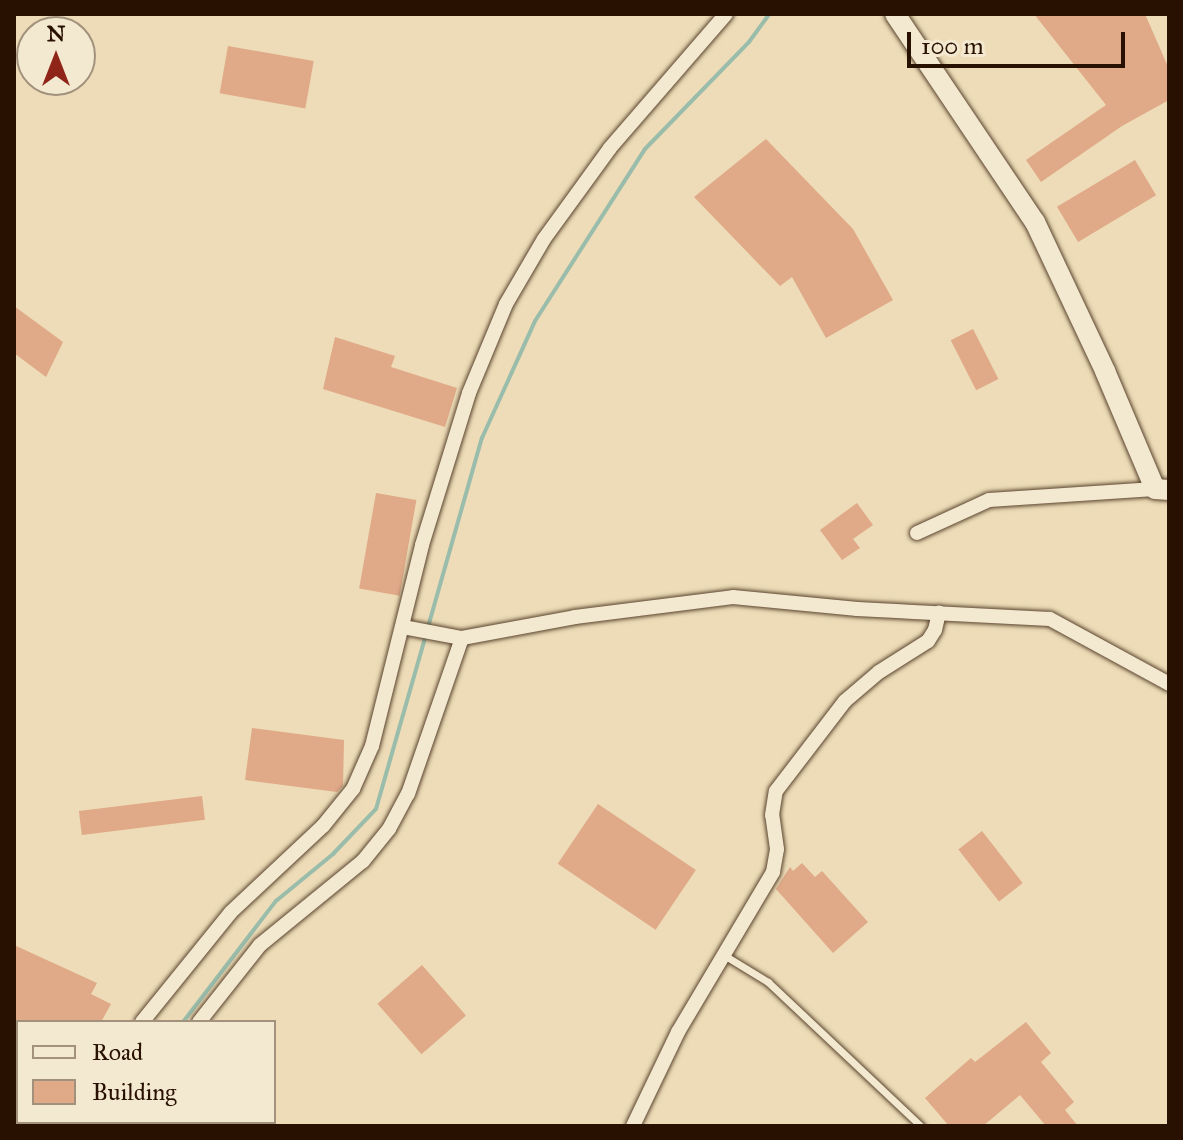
<!DOCTYPE html>
<style>
body{margin:0}
#map{position:relative;width:1183px;height:1140px;overflow:hidden;background:#eddcb7;font-family:"IM FELL Great Primer",serif}
div>[style]{position:absolute}
.stream>*{height:4px;margin:-2px;padding:0 2px;transform-origin:2px;border-radius:2px;background:#9abcaa}
.building>*{inset:0;background:#e0a988;transform-origin:0 0}
.roads{filter:drop-shadow(0 0 2px #5a442e) drop-shadow(0 0 2px #5a442e)}
.lane>*{height:7px;margin:-3.5px;padding:0 3.5px;transform-origin:3.5px;border-radius:3.5px;background:#f3e8d0}
.street>*{height:14px;margin:-7px;padding:0 7px;transform-origin:7px;border-radius:7px;background:#f3e8d0}
.secondary>*{height:20px;margin:-10px;padding:0 10px;transform-origin:10px;border-radius:10px;background:#f3e8d0}
span{translate:-50% -50%;white-space:nowrap;text-align:center;line-height:1.15;-webkit-text-stroke:6px #f3e8d0;paint-order:stroke}
.frame{position:absolute;inset:0;border:16px solid #291101;pointer-events:none}
.legend{position:absolute;left:16px;top:1020px;width:260px;height:104px;box-sizing:border-box;background:#f3e8d0;border:2px solid #a2927d;margin:0;padding:10px 14px;list-style:none;font-size:24px;color:#291101}
.legend li{display:flex;align-items:center;gap:16px;height:40px}
.legend b{width:40px;border:2px solid #a2927d}
.north{position:absolute;left:16px;top:16px;width:80px;height:80px;box-sizing:border-box;background:#f3e8d0;border:2px solid #a2927d;border-radius:50%;rotate:0deg;font-size:22px;font-weight:700;line-height:32px;text-align:center;color:#291101}
.north::after{content:'';display:block;margin:auto;width:28px;height:36px;background:#8f2418;clip-path:polygon(50% 0,100% 100%,50% 72%,0 100%)}
.scale{position:absolute;left:907px;top:32px;width:218px;height:36px;box-sizing:border-box;border:4px solid #291101;border-top:0;padding-left:10px;font-size:24px;line-height:28px;white-space:nowrap;color:#291101;-webkit-text-stroke:6px #f3e8d0;paint-order:stroke}
</style>
<div id="map">
<div class="stream">
<div style="left:428px;top:627px;width:197px;rotate:-74.1deg"></div>
<div style="left:482px;top:438px;width:128px;rotate:-65.6deg"></div>
<div style="left:535px;top:321px;width:204px;rotate:-57.4deg"></div>
<div style="left:645px;top:149px;width:149px;rotate:-45.8deg"></div>
<div style="left:749px;top:42px;width:34px;rotate:-54deg"></div>
<div style="left:183px;top:1022px;width:153px;rotate:-52.5deg"></div>
<div style="left:276px;top:901px;width:74px;rotate:-39.5deg"></div>
<div style="left:333px;top:854px;width:62px;rotate:-46.3deg"></div>
<div style="left:376px;top:809px;width:181px;rotate:-74deg"></div>
</div>
<div class="building">
<div style="clip-path:polygon(1034px 14px,1145px 14px,1169px 69px,1169px 100px,1122px 126px,1041px 182px,1026px 160px,1106px 105px)"></div>
<div style="left:228px;top:46px;width:87px;height:48px;rotate:10deg"></div>
<div style="clip-path:polygon(766px 139px,853px 229px,893px 300px,826px 338px,792px 277px,780px 286px,694px 197px)"></div>
<div style="left:1135px;top:160px;width:41px;height:91px;rotate:59deg"></div>
<div style="clip-path:polygon(14px 306px,63px 342px,46px 377px,14px 353px)"></div>
<div style="left:973px;top:329px;width:56px;height:25px;rotate:63deg"></div>
<div style="clip-path:polygon(335px 337px,395px 356px,391px 367px,457px 388px,445px 427px,323px 389px)"></div>
<div style="left:376px;top:493px;width:41px;height:97px;rotate:10deg"></div>
<div style="clip-path:polygon(857px 503px,873px 525px,853px 539px,860px 548px,842px 560px,820px 530px)"></div>
<div style="clip-path:polygon(252px 728px,344px 740px,343px 786px,337px 792px,245px 780px)"></div>
<div style="left:202px;top:796px;width:24px;height:124px;rotate:83deg"></div>
<div style="left:598px;top:804px;width:118px;height:72px;rotate:34deg"></div>
<div style="left:982px;top:831px;width:66px;height:30px;rotate:52deg"></div>
<div style="clip-path:polygon(802px 863px,815px 877px,822px 871px,868px 922px,833px 953px,776px 889px,790px 867px,793px 871px)"></div>
<div style="clip-path:polygon(14px 945px,97px 983px,91px 994px,111px 1004px,101px 1022px,14px 1022px)"></div>
<div style="left:422px;top:965px;width:67px;height:59px;rotate:49deg"></div>
<div style="clip-path:polygon(1026px 1022px,1051px 1053px,1041px 1062px,1074px 1102px,1065px 1110px,1078px 1126px,1046px 1126px,1020px 1095px,983px 1126px,949px 1126px,925px 1098px,971px 1058px,975px 1062px)"></div>
</div>
<div class="roads">
<div class="lane">
<div style="left:724px;top:955px;width:52px;rotate:31.5deg"></div>
<div style="left:768px;top:982px;width:210px;rotate:43.3deg"></div>
</div>
<div class="street">
<div style="left:917px;top:533px;width:79px;rotate:-24.6deg"></div>
<div style="left:989px;top:500px;width:166px;rotate:-3.8deg"></div>
<div style="left:403px;top:627px;width:60px;rotate:10.6deg"></div>
<div style="left:462px;top:638px;width:115px;rotate:-10.5deg"></div>
<div style="left:575px;top:617px;width:159px;rotate:-7.2deg"></div>
<div style="left:733px;top:597px;width:125px;rotate:5.5deg"></div>
<div style="left:857px;top:609px;width:193px;rotate:3deg"></div>
<div style="left:1050px;top:619px;width:136px;rotate:28.6deg"></div>
<div style="left:142px;top:1022px;width:141px;rotate:-51deg"></div>
<div style="left:231px;top:912px;width:126px;rotate:-43.1deg"></div>
<div style="left:323px;top:826px;width:48px;rotate:-51deg"></div>
<div style="left:353px;top:789px;width:47px;rotate:-66.2deg"></div>
<div style="left:372px;top:746px;width:207px;rotate:-76deg"></div>
<div style="left:422px;top:545px;width:159px;rotate:-72.8deg"></div>
<div style="left:469px;top:393px;width:96px;rotate:-67.4deg"></div>
<div style="left:506px;top:304px;width:75px;rotate:-59.7deg"></div>
<div style="left:544px;top:239px;width:112px;rotate:-54deg"></div>
<div style="left:610px;top:148px;width:177px;rotate:-49.1deg"></div>
<div style="left:199px;top:1022px;width:98px;rotate:-51.6deg"></div>
<div style="left:260px;top:945px;width:133px;rotate:-39.2deg"></div>
<div style="left:363px;top:861px;width:41px;rotate:-50.9deg"></div>
<div style="left:389px;top:829px;width:40px;rotate:-62deg"></div>
<div style="left:408px;top:794px;width:165px;rotate:-70.9deg"></div>
<div style="left:116px;top:1126px;width:4px;rotate:-90deg"></div>
<div style="left:161px;top:1126px;width:4px;rotate:-76deg"></div>
<div style="left:633px;top:1126px;width:104px;rotate:-64.4deg"></div>
<div style="left:678px;top:1032px;width:186px;rotate:-59.3deg"></div>
<div style="left:773px;top:872px;width:23px;rotate:-80deg"></div>
<div style="left:777px;top:849px;width:34px;rotate:-98deg"></div>
<div style="left:772px;top:815px;width:24px;rotate:-81deg"></div>
<div style="left:776px;top:791px;width:113px;rotate:-52.5deg"></div>
<div style="left:845px;top:701px;width:45px;rotate:-40.5deg"></div>
<div style="left:879px;top:672px;width:58px;rotate:-32.3deg"></div>
<div style="left:928px;top:641px;width:13px;rotate:-58deg"></div>
<div style="left:935px;top:630px;width:18px;rotate:-77deg"></div>
</div>
<div class="secondary">
<div style="left:895px;top:14px;width:251px;rotate:56.1deg"></div>
<div style="left:1035px;top:222px;width:165px;rotate:64.8deg"></div>
<div style="left:1105px;top:371px;width:128px;rotate:67deg"></div>
<div style="left:1155px;top:489px;width:14px;rotate:4deg"></div>
</div>
</div>
<div class="frame"></div>
<ul class="legend">
<li><b style="height:10px;background:#f3e8d0"></b>Road</li>
<li><b style="height:22px;background:#e0a988"></b>Building</li>
</ul>
<div class="north">N</div>
<div class="scale">100 m</div>
</div>
